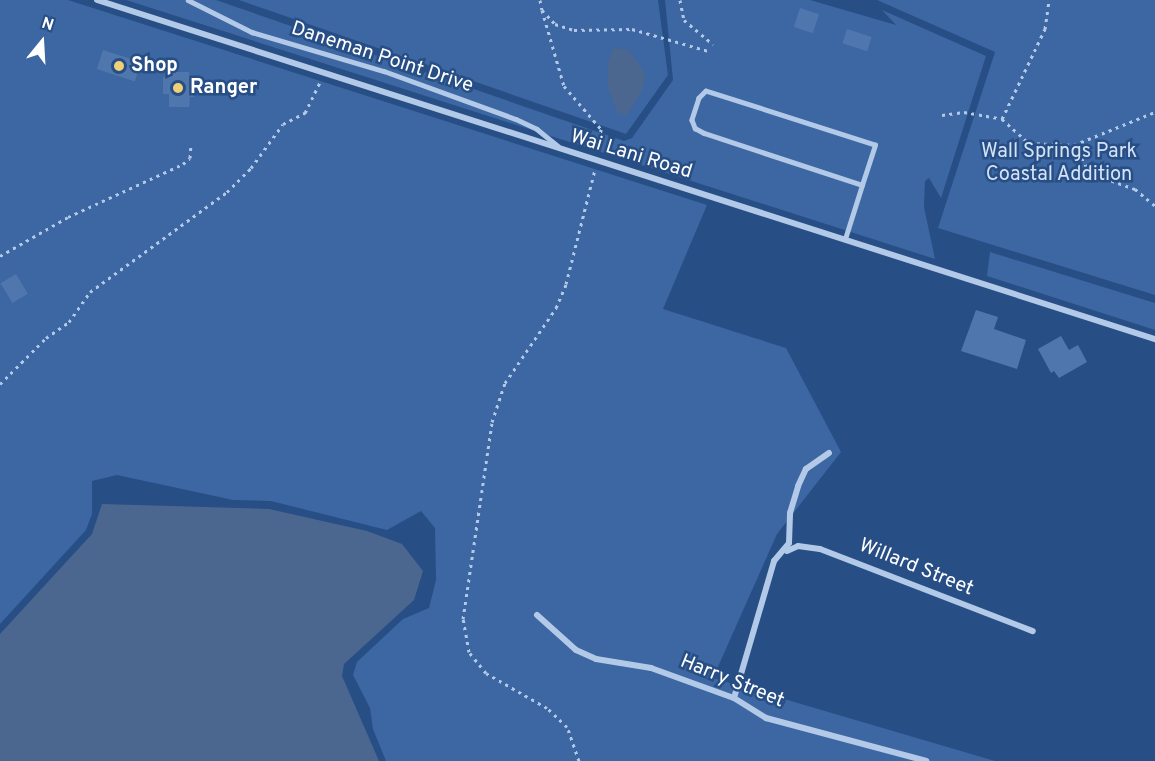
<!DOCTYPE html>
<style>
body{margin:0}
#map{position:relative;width:1155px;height:761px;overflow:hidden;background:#274e85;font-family:Overpass,sans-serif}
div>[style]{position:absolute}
.green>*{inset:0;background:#3c67a2}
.water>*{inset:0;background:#4c678f}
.building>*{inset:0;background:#5077ad;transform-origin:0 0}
.path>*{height:3px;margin-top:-1.5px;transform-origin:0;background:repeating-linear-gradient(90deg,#b2c9e8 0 3px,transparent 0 7.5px)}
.lane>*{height:4.5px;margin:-2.25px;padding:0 2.25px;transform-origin:2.25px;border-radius:2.25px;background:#b2c9e8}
.street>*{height:6px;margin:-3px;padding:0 3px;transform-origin:3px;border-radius:3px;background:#b2c9e8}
.dots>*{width:16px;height:16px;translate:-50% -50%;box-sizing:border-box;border:3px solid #274e85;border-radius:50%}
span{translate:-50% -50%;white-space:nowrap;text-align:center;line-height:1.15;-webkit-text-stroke:5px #274e85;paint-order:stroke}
.street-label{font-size:20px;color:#fff}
.poi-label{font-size:20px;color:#fff;font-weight:700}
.left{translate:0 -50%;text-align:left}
.park-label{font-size:20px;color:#d5e3f6}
.north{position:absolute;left:12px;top:12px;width:60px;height:60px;-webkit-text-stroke:4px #274e85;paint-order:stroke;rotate:18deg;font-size:16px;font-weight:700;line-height:24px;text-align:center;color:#fff}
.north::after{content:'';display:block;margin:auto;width:21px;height:27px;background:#fff;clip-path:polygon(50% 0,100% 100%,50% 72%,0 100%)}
</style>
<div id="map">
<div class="green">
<div style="clip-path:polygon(0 0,68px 0,707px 205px,663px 309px,786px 348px,841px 452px,777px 534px,713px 678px,995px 761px,386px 761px,373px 729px,370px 708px,353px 675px,357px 662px,403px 619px,429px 608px,436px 580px,435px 528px,421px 511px,387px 530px,271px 501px,233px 500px,117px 475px,92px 481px,92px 514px,86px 530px,0 624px)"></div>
<div style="clip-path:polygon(126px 0,216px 0,624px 141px,632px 138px,673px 80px,665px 0,810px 0,896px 25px,882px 10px,986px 56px,941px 198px,929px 178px,925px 181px,924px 207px,935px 259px)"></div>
<div style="clip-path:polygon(239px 0,658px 0,668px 75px,626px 134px)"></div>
<div style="clip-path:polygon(877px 0,1155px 0,1155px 295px,938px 228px,995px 52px)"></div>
<div style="clip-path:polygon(990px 252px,1155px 303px,1155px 330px,987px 276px)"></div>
</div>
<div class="water">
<div style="clip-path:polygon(613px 48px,629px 50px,645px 74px,643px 89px,627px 115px,618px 113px,608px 88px,608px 63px)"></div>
<div style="clip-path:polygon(102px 504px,269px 509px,367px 531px,402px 544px,423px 571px,414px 600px,344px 664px,342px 676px,379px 761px,0 761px,0 634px,92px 534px)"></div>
</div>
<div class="building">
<div style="left:800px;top:8px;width:20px;height:20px;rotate:18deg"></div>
<div style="left:847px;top:29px;width:26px;height:15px;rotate:18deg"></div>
<div style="left:103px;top:50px;width:40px;height:20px;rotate:18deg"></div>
<div style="clip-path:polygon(168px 72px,189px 72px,194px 97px,190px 97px,189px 107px,169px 107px,169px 94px,163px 94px,163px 77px,169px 77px)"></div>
<div style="left:16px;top:274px;width:23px;height:18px;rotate:59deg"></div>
<div style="clip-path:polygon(976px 310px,998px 317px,994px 329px,1026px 340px,1017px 369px,961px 351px)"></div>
<div style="clip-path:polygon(1061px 336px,1069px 350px,1078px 345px,1087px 362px,1059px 378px,1054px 371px,1051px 373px,1038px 349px)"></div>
</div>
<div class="path">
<div style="left:540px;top:0;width:10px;rotate:79deg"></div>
<div style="left:542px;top:10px;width:19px;rotate:47deg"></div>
<div style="left:555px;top:24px;width:20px;rotate:18deg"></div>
<div style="left:574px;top:30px;width:58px;rotate:-1deg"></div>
<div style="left:632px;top:29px;width:79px;rotate:16.1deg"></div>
<div style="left:680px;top:0;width:20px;rotate:79deg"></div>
<div style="left:684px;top:20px;width:38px;rotate:40deg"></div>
<div style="left:542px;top:10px;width:79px;rotate:73.9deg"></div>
<div style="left:564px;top:86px;width:57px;rotate:49.3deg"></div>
<div style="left:601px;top:129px;width:22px;rotate:95deg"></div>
<div style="left:942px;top:115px;width:22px;rotate:-8deg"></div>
<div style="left:964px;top:112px;width:39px;rotate:10deg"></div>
<div style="left:1002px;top:119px;width:100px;rotate:-64.5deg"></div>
<div style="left:1045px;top:29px;width:29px;rotate:-82deg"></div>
<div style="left:1002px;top:119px;width:36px;rotate:42deg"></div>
<div style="left:1029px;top:143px;width:45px;rotate:2.5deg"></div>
<div style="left:1074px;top:145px;width:87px;rotate:-22.2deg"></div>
<div style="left:1074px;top:145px;width:32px;rotate:60deg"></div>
<div style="left:1090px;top:173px;width:48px;rotate:19.6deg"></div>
<div style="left:1135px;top:189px;width:26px;rotate:40deg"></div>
<div style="left:0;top:256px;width:78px;rotate:-29.8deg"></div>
<div style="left:68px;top:217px;width:127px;rotate:-24.7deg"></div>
<div style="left:183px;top:164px;width:9px;rotate:-41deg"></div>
<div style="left:190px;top:158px;width:14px;rotate:-86deg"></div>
<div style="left:0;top:384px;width:65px;rotate:-45deg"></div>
<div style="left:46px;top:338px;width:28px;rotate:-35deg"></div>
<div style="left:69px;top:322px;width:37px;rotate:-55deg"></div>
<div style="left:90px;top:292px;width:170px;rotate:-36.1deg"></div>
<div style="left:227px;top:192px;width:34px;rotate:-45deg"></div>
<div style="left:251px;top:168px;width:54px;rotate:-54deg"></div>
<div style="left:283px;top:124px;width:25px;rotate:-27deg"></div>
<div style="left:305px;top:113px;width:34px;rotate:-64deg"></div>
<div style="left:579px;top:761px;width:36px;rotate:-109deg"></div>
<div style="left:567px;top:727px;width:28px;rotate:-136deg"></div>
<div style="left:547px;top:708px;width:70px;rotate:-150.2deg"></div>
<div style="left:486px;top:673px;width:27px;rotate:-129deg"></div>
<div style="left:469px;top:652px;width:34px;rotate:-100deg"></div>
<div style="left:463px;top:619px;width:199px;rotate:-81.6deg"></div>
<div style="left:492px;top:422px;width:41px;rotate:-71.6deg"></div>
<div style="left:505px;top:383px;width:91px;rotate:-55.8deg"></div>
<div style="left:556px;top:308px;width:26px;rotate:-67deg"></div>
<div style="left:566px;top:284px;width:119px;rotate:-75.8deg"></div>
</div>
<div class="lane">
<div style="left:188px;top:0;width:72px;rotate:26.6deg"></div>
<div style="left:252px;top:32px;width:138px;rotate:16.5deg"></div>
<div style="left:384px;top:71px;width:140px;rotate:20deg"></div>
<div style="left:516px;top:119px;width:23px;rotate:25deg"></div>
<div style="left:537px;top:129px;width:27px;rotate:39deg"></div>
<div style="left:845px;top:239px;width:57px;rotate:-72.5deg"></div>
<div style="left:862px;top:185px;width:42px;rotate:-72deg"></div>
<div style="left:875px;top:145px;width:177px;rotate:-162.3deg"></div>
<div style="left:706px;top:91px;width:10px;rotate:135deg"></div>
<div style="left:699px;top:98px;width:23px;rotate:108deg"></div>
<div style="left:692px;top:120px;width:9px;rotate:69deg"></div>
<div style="left:695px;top:128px;width:10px;rotate:29deg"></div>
<div style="left:704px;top:133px;width:166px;rotate:18.2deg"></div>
</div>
<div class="street">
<div style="left:97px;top:0;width:1111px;rotate:17.77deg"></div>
<div style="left:787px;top:551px;width:12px;rotate:-24deg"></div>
<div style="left:798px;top:546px;width:22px;rotate:8deg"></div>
<div style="left:820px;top:549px;width:228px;rotate:21.1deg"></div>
<div style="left:537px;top:615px;width:52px;rotate:41.9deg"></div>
<div style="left:576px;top:650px;width:22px;rotate:24deg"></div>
<div style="left:596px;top:659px;width:56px;rotate:9.3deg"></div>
<div style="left:651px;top:668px;width:88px;rotate:19.9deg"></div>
<div style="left:734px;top:698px;width:38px;rotate:32deg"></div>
<div style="left:766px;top:718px;width:166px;rotate:15deg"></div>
<div style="left:734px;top:698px;width:143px;rotate:-73.7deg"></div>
<div style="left:774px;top:561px;width:23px;rotate:-50deg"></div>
<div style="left:789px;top:543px;width:30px;rotate:-88deg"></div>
<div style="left:790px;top:513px;width:28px;rotate:-73deg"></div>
<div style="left:798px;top:486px;width:19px;rotate:-65deg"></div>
<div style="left:806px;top:469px;width:28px;rotate:-35deg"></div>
</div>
<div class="dots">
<div style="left:119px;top:66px;background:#f0d077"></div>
<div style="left:178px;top:88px;background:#f0d077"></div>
</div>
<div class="street-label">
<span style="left:382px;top:58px;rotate:18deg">Daneman Point Drive</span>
<span style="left:631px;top:155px;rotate:17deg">Wai Lani Road</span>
<span style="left:916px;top:568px;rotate:22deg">Willard Street</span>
<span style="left:732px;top:682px;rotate:22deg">Harry Street</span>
</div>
<div class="poi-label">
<span class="left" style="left:131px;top:66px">Shop</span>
<span class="left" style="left:190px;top:88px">Ranger</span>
</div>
<div class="park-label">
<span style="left:1059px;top:164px">Wall Springs Park<br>Coastal Addition</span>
</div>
<div class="north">N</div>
</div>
